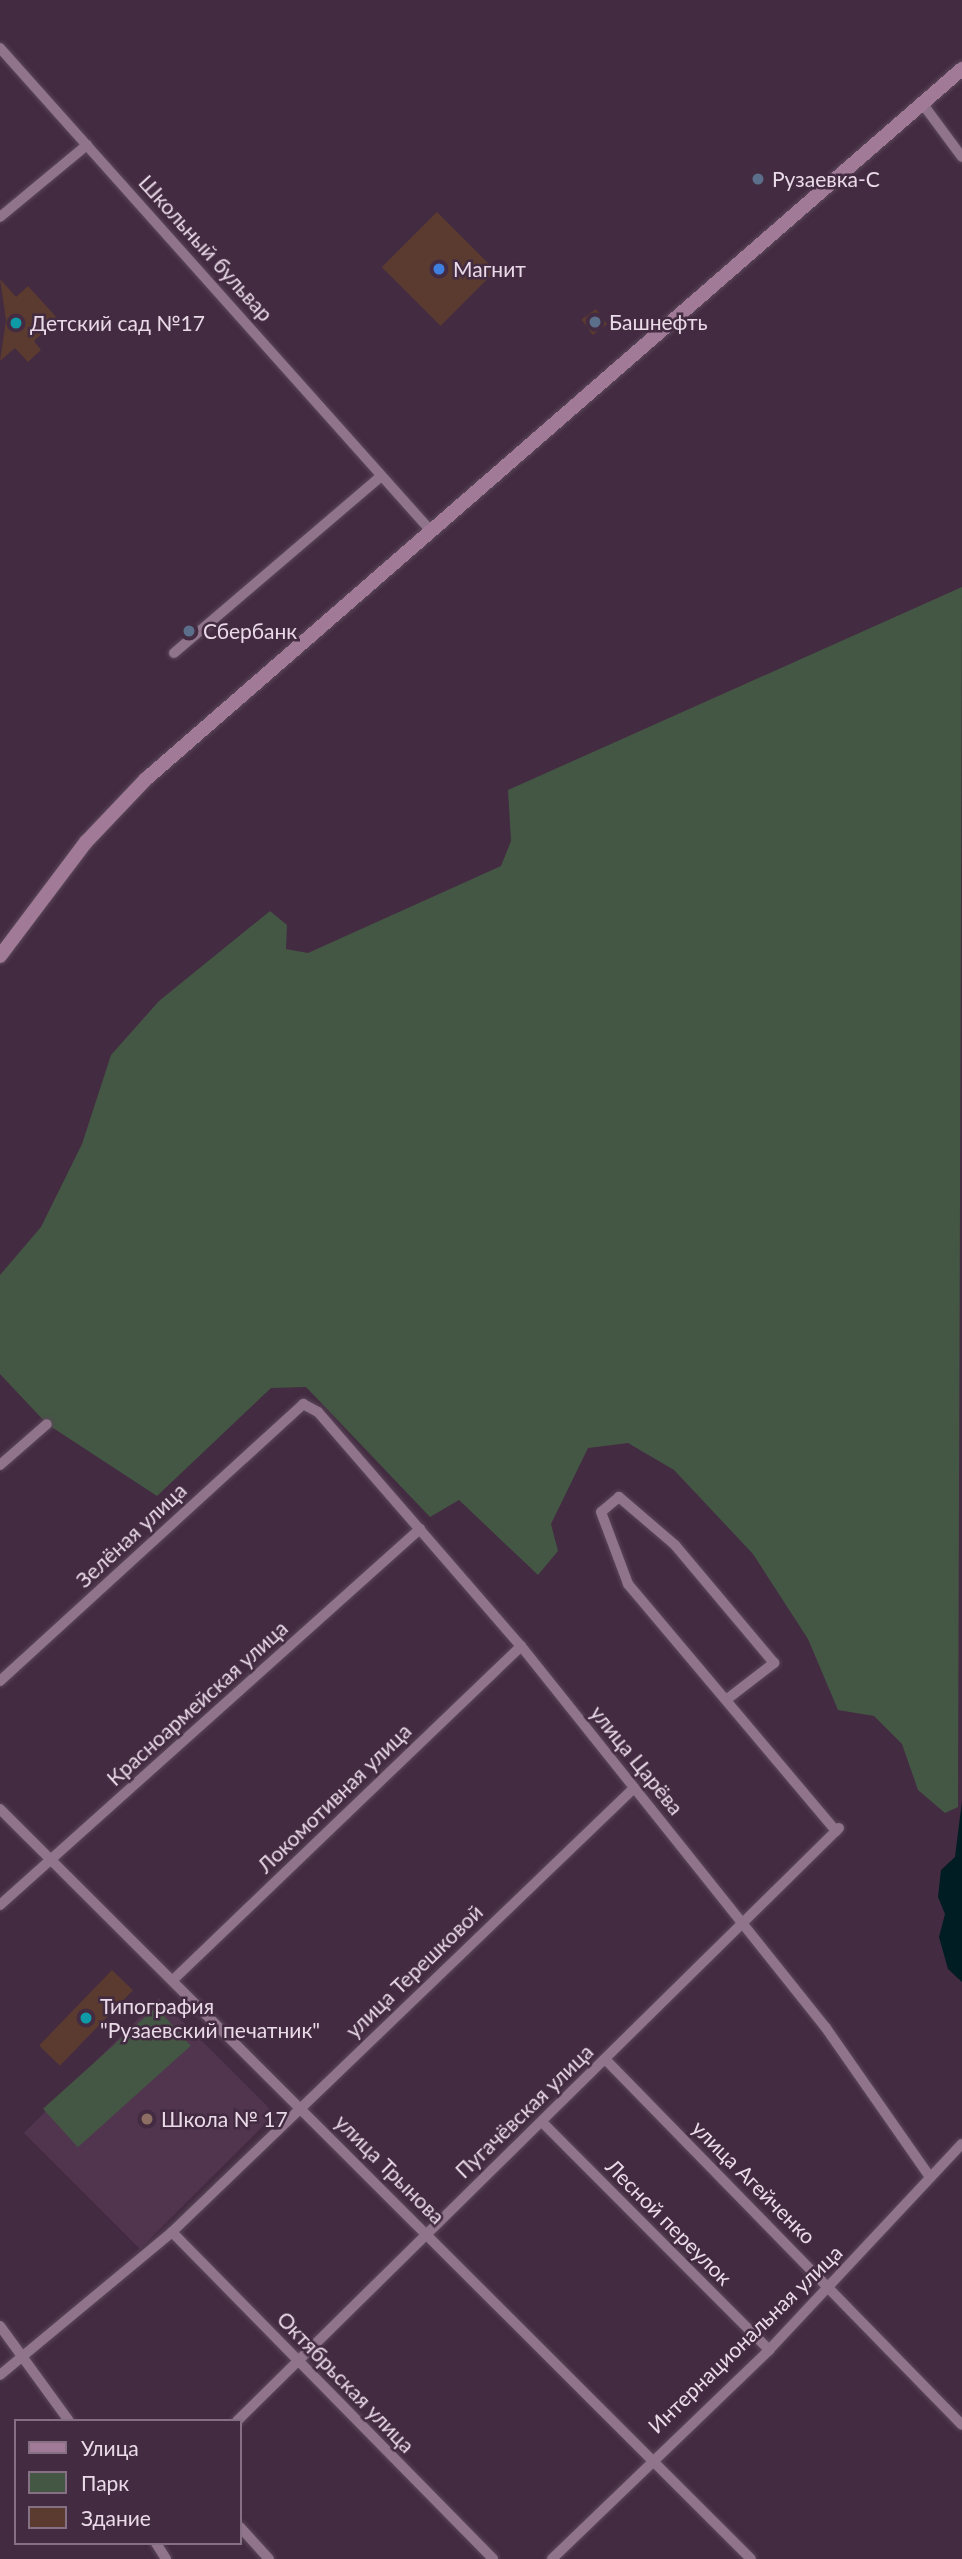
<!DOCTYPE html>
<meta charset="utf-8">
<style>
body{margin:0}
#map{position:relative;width:962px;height:2559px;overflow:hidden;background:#432b41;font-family:Lato,sans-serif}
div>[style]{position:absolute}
.built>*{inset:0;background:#51344e;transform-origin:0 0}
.green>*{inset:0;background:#445744;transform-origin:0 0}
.water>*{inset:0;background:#011d24}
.building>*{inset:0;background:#5b3b30;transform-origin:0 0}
.roads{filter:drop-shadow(0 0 2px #5b4759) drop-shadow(0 0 2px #5b4759)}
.street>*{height:10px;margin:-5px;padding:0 5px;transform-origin:5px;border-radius:5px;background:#8f748c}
.secondary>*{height:14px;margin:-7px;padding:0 7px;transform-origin:7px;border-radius:7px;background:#a07a97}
.dots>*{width:19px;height:19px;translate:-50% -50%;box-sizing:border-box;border:4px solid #432b41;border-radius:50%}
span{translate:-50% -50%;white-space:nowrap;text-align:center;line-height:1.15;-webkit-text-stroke:5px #432b41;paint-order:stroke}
.poi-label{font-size:21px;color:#eadae8}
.left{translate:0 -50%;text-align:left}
.street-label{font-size:21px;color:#eadae8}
.legend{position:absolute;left:14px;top:2419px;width:228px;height:126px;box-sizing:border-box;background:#432b41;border:2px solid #867184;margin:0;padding:9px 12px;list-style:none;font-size:21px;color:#eadae8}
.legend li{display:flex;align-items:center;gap:14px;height:35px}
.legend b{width:35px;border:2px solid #867184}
</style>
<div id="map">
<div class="built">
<div style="left:159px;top:1998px;width:164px;height:191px;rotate:45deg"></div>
</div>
<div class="green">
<div style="clip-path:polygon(962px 587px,958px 1807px,945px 1813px,918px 1790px,902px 1744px,874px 1716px,838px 1710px,808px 1639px,753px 1554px,674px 1470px,628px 1443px,588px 1448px,551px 1524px,558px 1551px,538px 1575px,459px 1500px,430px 1517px,306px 1387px,271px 1388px,157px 1496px,47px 1424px,0 1374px,0 1275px,41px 1227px,82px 1144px,111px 1055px,159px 1001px,270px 911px,287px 925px,286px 949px,308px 953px,501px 866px,511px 841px,508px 790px)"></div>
<div style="left:156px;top:2007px;width:52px;height:152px;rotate:48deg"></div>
</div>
<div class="water">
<div style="clip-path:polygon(962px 1801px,962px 1982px,948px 1969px,939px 1937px,945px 1914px,938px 1897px,941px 1870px,955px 1857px)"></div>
</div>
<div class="building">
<div style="left:437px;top:212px;width:83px;height:78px;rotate:45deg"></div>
<div style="clip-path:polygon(0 279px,16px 297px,28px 286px,58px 319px,34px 341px,41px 350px,28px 362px,15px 348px,0 361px,6px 320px)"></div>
<div style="left:596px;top:309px;width:19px;height:18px;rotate:54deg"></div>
<div style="left:112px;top:1970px;width:29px;height:105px;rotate:44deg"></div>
</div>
<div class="roads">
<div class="street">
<div style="left:0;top:48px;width:646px;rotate:48.26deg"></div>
<div style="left:922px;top:103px;width:67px;rotate:53.5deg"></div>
<div style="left:0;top:217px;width:113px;rotate:-39.6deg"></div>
<div style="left:174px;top:653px;width:272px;rotate:-40.5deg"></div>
<div style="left:0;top:1465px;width:62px;rotate:-41.1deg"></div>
<div style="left:0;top:1681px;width:411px;rotate:-42.4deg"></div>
<div style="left:303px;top:1404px;width:17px;rotate:28deg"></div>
<div style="left:318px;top:1412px;width:310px;rotate:49.1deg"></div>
<div style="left:521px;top:1646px;width:489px;rotate:51.4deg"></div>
<div style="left:826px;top:2028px;width:182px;rotate:55.1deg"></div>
<div style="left:726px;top:1700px;width:61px;rotate:-37.6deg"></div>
<div style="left:774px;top:1663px;width:154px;rotate:-130deg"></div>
<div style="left:675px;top:1545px;width:74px;rotate:-139.4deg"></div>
<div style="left:619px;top:1497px;width:23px;rotate:140deg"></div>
<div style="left:601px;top:1512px;width:77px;rotate:69.4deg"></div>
<div style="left:628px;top:1584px;width:323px;rotate:49.9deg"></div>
<div style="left:0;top:1809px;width:1061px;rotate:44.96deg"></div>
<div style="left:0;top:1905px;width:564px;rotate:-41.84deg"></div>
<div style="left:174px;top:1979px;width:481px;rotate:-43.8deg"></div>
<div style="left:605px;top:2059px;width:511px;rotate:45.71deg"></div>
<div style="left:542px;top:2122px;width:322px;rotate:45.1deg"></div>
<div style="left:172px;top:2232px;width:458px;rotate:45.5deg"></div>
<div style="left:0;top:2326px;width:117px;rotate:54deg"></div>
<div style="left:0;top:2375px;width:224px;rotate:-39.7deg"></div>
<div style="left:172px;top:2232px;width:641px;rotate:-43.86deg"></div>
<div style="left:237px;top:2421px;width:845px;rotate:-44.57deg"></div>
<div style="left:240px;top:2527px;width:43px;rotate:47.8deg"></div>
<div style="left:156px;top:2543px;width:19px;rotate:58deg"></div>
<div style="left:552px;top:2559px;width:301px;rotate:-43.9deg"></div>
<div style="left:769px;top:2350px;width:282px;rotate:-46.9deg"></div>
</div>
<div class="secondary">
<div style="left:0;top:956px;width:143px;rotate:-53deg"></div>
<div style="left:86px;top:842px;width:87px;rotate:-46.4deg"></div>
<div style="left:146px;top:779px;width:1082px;rotate:-41.03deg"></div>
</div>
</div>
<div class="dots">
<div style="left:758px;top:179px;background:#5c6f8a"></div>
<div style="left:439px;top:269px;background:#3f7fe0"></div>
<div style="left:595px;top:322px;background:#5c6f8a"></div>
<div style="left:16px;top:323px;background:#0f9aa8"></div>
<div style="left:189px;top:631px;background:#5c6f8a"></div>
<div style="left:86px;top:2018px;background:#0f9aa8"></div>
<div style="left:147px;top:2119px;background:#8d6e63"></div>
</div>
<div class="poi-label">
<span class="left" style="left:772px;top:179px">Рузаевка-С</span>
<span class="left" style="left:453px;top:269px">Магнит</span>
<span class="left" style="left:609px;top:322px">Башнефть</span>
<span class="left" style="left:30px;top:323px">Детский сад №17</span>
<span class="left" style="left:203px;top:631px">Сбербанк</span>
<span class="left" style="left:100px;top:2018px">Типография<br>"Рузаевский печатник"</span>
<span class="left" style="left:161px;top:2119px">Школа № 17</span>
</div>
<div class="street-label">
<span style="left:206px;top:248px;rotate:48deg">Школьный бульвар</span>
<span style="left:131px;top:1535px;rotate:-43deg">Зелёная улица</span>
<span style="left:197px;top:1703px;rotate:-42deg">Красноармейская улица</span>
<span style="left:637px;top:1760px;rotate:51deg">улица Царёва</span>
<span style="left:334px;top:1798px;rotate:-44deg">Локомотивная улица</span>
<span style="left:414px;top:1971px;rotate:-44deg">улица Терешковой</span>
<span style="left:524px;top:2111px;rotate:-44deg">Пугачёвская улица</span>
<span style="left:390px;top:2169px;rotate:45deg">улица Трынова</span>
<span style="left:754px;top:2182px;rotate:45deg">улица Агейченко</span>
<span style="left:669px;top:2222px;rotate:45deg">Лесной переулок</span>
<span style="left:745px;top:2339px;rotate:-44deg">Интернациональная улица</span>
<span style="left:346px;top:2382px;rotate:46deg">Октябрьская улица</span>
</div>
<ul class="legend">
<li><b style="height:9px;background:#a07a97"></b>Улица</li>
<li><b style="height:19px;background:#445744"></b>Парк</li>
<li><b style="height:19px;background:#5b3b30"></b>Здание</li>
</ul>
</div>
